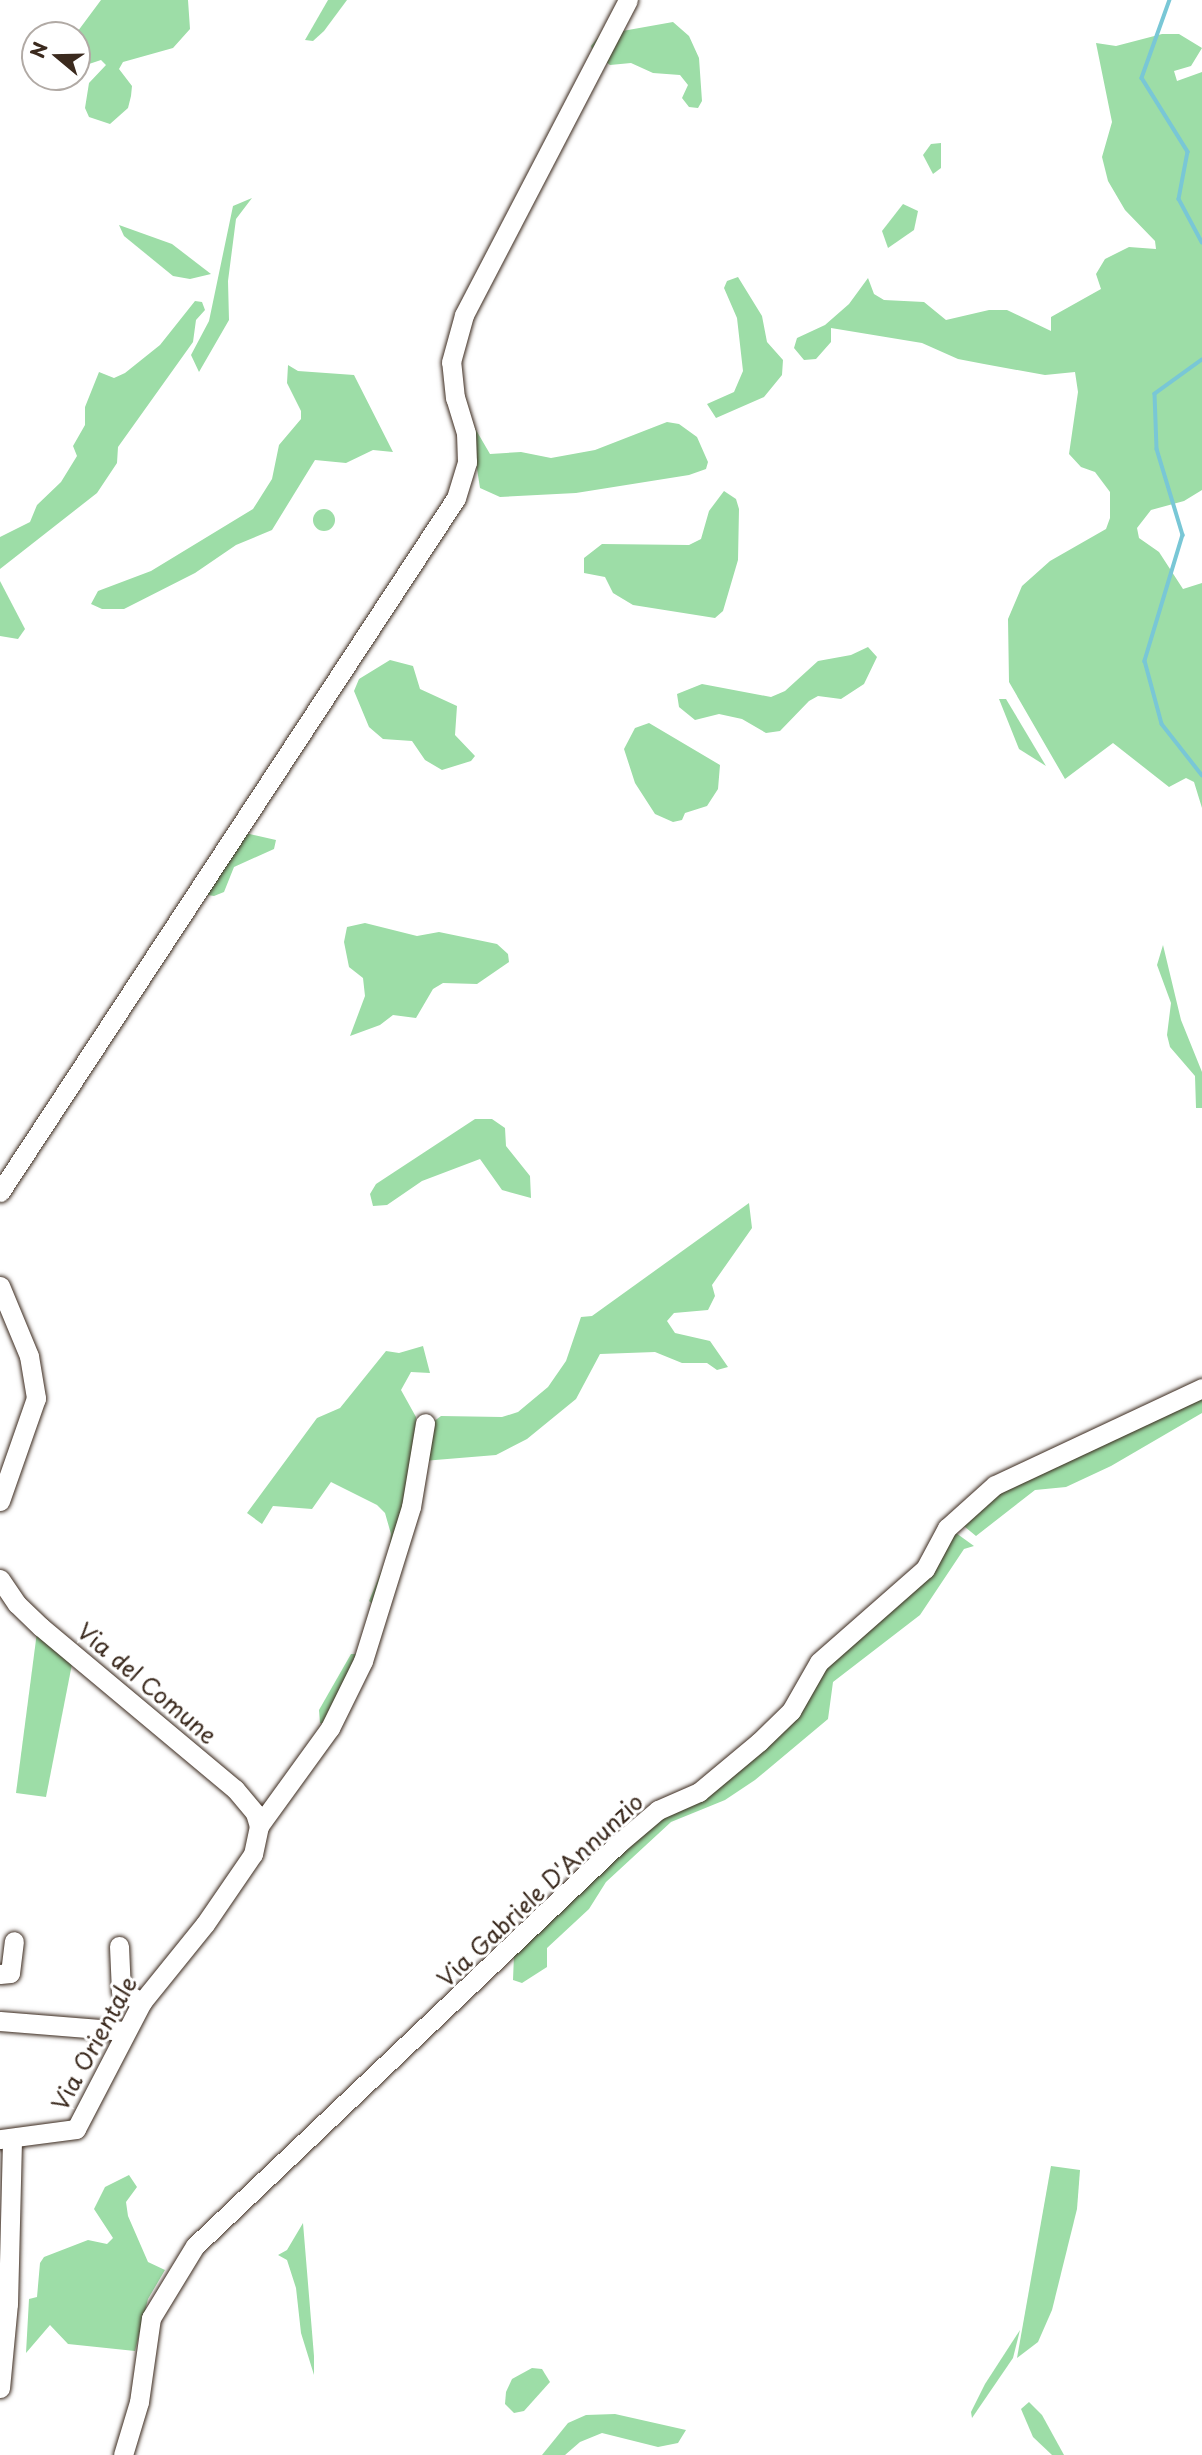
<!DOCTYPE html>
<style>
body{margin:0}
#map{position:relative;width:1202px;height:2455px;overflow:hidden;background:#fff;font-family:"Playpen Sans",sans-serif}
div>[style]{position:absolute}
.green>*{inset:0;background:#9ddda7}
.round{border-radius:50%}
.stream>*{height:3.5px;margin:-1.75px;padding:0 1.75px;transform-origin:1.75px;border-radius:1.75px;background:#79c7d6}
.roads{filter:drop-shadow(0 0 2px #3b2a1e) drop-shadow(0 0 2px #3b2a1e)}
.minor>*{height:19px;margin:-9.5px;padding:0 9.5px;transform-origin:9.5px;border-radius:9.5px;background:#fff}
span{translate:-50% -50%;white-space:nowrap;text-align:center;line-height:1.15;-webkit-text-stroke:6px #fff;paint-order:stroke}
.street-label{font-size:23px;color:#3b2a1e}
.north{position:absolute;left:21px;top:21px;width:70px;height:70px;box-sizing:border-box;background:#fff;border:2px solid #b1aaa5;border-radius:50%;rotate:289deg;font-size:19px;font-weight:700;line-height:28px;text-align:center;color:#3b2a1e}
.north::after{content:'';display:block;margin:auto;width:24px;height:32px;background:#3b2a1e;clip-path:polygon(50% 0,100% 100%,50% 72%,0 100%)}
</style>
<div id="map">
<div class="green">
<div style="clip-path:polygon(101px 0,188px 0,190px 29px,173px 48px,123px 62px,119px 69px,132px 86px,131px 96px,128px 108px,110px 124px,89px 117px,85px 108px,89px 83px,106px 65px,101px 60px,77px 68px,75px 35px)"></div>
<div style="clip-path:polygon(328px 0,347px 0,324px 31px,313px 41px,305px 40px)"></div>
<div style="clip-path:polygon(673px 22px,689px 36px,699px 58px,702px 101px,698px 108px,689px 107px,682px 98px,688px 85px,680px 75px,653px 73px,631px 63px,610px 65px,593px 52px,591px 46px,600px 35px)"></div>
<div style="clip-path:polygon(1162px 34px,1179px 34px,1202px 48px,1191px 66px,1174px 71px,1177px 81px,1202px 72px,1202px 490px,1184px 501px,1151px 510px,1137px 528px,1139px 538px,1159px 552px,1183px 589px,1202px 583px,1202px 808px,1194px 782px,1186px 778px,1169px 787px,1113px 743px,1065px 779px,1009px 682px,1008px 619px,1022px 586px,1050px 561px,1106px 529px,1110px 518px,1110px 492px,1095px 472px,1081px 467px,1069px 454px,1078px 392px,1075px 372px,1045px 375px,984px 364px,958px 359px,922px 343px,831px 328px,831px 342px,816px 359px,804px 360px,794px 348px,797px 338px,825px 325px,849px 304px,868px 278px,874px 294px,884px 300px,924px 302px,946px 320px,989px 310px,1007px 310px,1051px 331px,1051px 317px,1101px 289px,1096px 274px,1105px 259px,1129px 247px,1156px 249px,1155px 241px,1125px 210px,1108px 181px,1102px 157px,1112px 122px,1096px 43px,1116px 46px)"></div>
<div style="clip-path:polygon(941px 143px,941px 168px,933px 174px,923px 155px,931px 144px)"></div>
<div style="clip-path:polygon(252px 198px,236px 219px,228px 281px,229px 320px,199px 372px,191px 355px,209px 321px,233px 206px)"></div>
<div style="clip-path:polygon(903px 204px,918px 211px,914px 230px,888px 248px,882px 231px)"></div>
<div style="clip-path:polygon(119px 225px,172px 244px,211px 274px,190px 279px,173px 276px,124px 236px)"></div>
<div style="clip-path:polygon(738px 277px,762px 316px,767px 342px,783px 360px,782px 375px,764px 397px,716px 418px,707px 404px,734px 392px,743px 371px,737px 318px,724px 288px,727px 281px)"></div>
<div style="clip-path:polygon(195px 301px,202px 302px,205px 310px,196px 320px,193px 342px,118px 447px,117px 463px,97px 493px,0 569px,0 537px,30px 522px,37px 505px,61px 482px,77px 456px,73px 446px,85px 425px,85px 407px,99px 372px,114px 378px,125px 373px,160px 345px)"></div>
<div style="clip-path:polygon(288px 365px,298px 371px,354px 375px,393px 452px,373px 450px,346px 463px,315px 460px,272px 530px,236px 545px,195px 573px,124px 609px,102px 609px,91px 604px,98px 591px,151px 571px,253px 509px,272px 479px,279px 445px,301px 419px,301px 411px,287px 383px)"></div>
<div style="clip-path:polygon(469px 418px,490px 454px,521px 452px,551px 458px,595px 450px,667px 422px,679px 424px,697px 437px,708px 462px,706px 469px,689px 475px,576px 493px,500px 497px,480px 488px)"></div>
<div style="clip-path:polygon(724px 491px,736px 499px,739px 509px,738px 560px,723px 611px,715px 618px,633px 605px,613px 593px,605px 577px,584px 573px,584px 558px,602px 544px,689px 545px,701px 539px,709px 511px)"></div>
<div class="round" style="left:313px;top:509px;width:22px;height:22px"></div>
<div style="clip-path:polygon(0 581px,25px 629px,18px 639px,0 636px)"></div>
<div style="clip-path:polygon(868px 647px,877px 657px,864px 684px,841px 699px,818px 696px,809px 701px,780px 731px,766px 733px,742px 719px,719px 714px,695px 720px,679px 707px,677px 694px,702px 684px,771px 697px,785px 691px,818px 661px,851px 655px)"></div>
<div style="clip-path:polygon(390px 660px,413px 666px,420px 689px,457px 706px,455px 735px,475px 756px,471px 761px,442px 770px,425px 760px,412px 741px,383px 739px,369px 727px,354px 691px,359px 679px)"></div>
<div style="clip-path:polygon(999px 699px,1006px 699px,1046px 766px,1019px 749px)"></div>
<div style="clip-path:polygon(649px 723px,720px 765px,718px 789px,707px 806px,685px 813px,682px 820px,673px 822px,655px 814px,635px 783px,624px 749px,635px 728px)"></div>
<div style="clip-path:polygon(241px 832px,276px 840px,274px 849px,234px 867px,224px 892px,214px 896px,201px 894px)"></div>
<div style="clip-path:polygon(365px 923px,417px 936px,439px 932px,497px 944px,508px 954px,509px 962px,477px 984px,443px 983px,433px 989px,416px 1018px,393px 1015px,380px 1025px,350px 1036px,365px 996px,363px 978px,349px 967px,344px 942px,347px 927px)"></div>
<div style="clip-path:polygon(1163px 945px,1181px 1020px,1202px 1072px,1202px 1108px,1196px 1108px,1195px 1076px,1170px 1047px,1167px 1035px,1171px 1003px,1157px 965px)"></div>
<div style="clip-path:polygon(475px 1119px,492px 1119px,505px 1128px,506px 1146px,530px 1176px,531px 1198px,502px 1190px,480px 1159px,422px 1181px,387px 1205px,373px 1206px,370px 1194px,376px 1184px)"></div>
<div style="clip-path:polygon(749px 1203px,752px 1228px,712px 1285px,715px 1296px,708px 1310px,674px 1313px,667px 1321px,675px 1333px,710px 1341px,728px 1367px,717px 1370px,707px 1363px,682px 1363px,655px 1352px,600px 1354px,576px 1399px,527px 1439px,496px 1455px,423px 1461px,433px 1422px,441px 1416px,502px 1417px,518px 1412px,548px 1387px,566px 1361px,581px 1317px,592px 1316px)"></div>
<div style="clip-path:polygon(423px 1346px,430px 1373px,411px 1372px,401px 1390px,416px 1417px,414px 1463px,407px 1502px,374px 1605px,369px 1601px,389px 1553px,391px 1534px,385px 1513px,377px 1505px,331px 1482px,312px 1509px,273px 1506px,262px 1524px,247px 1513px,317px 1418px,340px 1408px,386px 1351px,399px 1353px)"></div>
<div style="clip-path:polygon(1202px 1390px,1202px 1413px,1111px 1466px,1066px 1487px,1035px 1490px,976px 1536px,959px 1522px,982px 1497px)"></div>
<div style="clip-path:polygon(956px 1533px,974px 1546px,964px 1549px,920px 1615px,833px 1682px,828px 1719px,755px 1780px,725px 1800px,671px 1822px,606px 1882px,589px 1909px,547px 1948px,547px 1967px,522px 1983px,513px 1980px,514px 1954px,656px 1816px,694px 1798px)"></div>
<div style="clip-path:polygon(37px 1632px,73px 1659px,46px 1797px,16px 1793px)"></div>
<div style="clip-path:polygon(351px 1654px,356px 1654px,326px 1725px,320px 1723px,319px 1710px)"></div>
<div style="clip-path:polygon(1051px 2166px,1080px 2170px,1077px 2209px,1052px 2310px,1038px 2342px,1017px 2358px)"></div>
<div style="clip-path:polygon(129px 2175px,137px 2187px,126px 2202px,128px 2216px,148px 2262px,165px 2270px,148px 2299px,135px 2351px,68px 2344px,50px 2325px,26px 2353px,29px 2299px,37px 2297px,40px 2263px,44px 2257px,88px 2240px,107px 2244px,113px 2238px,94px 2209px,105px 2187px)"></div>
<div style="clip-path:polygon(303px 2223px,314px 2356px,314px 2375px,301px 2333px,296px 2288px,287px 2260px,278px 2255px,287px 2250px)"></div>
<div style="clip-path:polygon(1020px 2330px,1013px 2358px,972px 2418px,971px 2412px,985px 2384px)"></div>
<div style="clip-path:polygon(532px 2368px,542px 2369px,550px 2382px,524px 2411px,514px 2413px,505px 2404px,506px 2392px,512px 2379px)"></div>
<div style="clip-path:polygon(1029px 2402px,1042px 2415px,1064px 2455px,1052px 2455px,1033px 2437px,1021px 2409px)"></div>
<div style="clip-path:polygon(615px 2414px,686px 2430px,678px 2443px,658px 2447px,602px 2433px,580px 2442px,565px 2455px,542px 2455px,568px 2423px,586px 2415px)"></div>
</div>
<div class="stream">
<div style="left:1170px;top:0;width:83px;rotate:109.7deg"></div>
<div style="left:1142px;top:78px;width:87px;rotate:58.1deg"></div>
<div style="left:1188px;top:152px;width:48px;rotate:100.8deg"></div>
<div style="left:1179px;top:199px;width:49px;rotate:61.9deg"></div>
<div style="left:1202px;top:360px;width:58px;rotate:144.1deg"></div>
<div style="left:1155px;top:394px;width:55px;rotate:87.9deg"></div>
<div style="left:1157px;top:449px;width:90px;rotate:73.2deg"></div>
<div style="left:1183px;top:535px;width:132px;rotate:106.8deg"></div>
<div style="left:1145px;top:661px;width:65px;rotate:74.9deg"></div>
<div style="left:1162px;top:724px;width:65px;rotate:51.9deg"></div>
</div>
<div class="roads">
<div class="minor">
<div style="left:0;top:1192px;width:830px;rotate:-56.69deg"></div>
<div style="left:456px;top:498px;width:38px;rotate:-73deg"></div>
<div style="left:467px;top:462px;width:29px;rotate:-92deg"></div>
<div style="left:466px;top:433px;width:37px;rotate:-107deg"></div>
<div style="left:455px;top:398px;width:36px;rotate:-96deg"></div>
<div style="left:451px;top:362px;width:49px;rotate:-74.5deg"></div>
<div style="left:464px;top:315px;width:355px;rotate:-62.5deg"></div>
<div style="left:0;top:1286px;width:76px;rotate:67.5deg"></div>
<div style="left:29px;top:1356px;width:43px;rotate:80.5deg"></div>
<div style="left:36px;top:1398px;width:109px;rotate:109.3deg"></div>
<div style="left:0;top:1579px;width:30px;rotate:56deg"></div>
<div style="left:17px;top:1604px;width:33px;rotate:44deg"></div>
<div style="left:41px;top:1627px;width:253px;rotate:39.9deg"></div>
<div style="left:235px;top:1789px;width:31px;rotate:50deg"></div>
<div style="left:255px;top:1813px;width:14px;rotate:73deg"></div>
<div style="left:259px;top:1826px;width:29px;rotate:102deg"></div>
<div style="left:253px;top:1854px;width:85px;rotate:124.4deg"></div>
<div style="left:205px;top:1924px;width:100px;rotate:128.9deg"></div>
<div style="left:142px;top:2002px;width:143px;rotate:117.5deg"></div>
<div style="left:76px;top:2129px;width:77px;rotate:172.5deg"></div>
<div style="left:259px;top:1826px;width:121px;rotate:-54.1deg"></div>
<div style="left:330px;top:1728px;width:75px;rotate:-63.8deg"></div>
<div style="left:363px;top:1661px;width:161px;rotate:-72.7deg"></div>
<div style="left:411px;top:1507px;width:85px;rotate:-80.5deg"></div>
<div style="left:119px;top:1946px;width:45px;rotate:87.5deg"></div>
<div style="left:121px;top:1991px;width:24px;rotate:28deg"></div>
<div style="left:0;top:1974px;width:10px;rotate:-6deg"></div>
<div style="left:10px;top:1973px;width:32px;rotate:-83deg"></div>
<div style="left:0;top:2021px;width:125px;rotate:4.6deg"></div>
<div style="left:0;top:2388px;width:84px;rotate:-84.6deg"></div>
<div style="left:8px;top:2304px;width:165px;rotate:-88.6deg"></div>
<div style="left:123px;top:2455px;width:55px;rotate:-73.2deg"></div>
<div style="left:139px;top:2402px;width:85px;rotate:-81.9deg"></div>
<div style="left:151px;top:2318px;width:84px;rotate:-58.6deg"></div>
<div style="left:195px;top:2246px;width:585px;rotate:-43.55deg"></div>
<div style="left:619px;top:1843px;width:51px;rotate:-40.2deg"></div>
<div style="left:658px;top:1810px;width:45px;rotate:-23.7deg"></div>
<div style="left:699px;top:1792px;width:78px;rotate:-39.8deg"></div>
<div style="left:759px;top:1742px;width:45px;rotate:-44.1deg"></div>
<div style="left:791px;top:1711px;width:56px;rotate:-60.3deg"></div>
<div style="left:819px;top:1662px;width:141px;rotate:-41.3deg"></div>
<div style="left:925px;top:1569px;width:47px;rotate:-61.8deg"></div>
<div style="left:947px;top:1528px;width:64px;rotate:-41.9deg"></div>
<div style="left:995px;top:1485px;width:229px;rotate:-25.1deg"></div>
</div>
</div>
<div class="street-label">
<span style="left:147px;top:1683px;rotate:40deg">Via del Comune</span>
<span style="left:540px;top:1890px;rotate:-43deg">Via Gabriele D'Annunzio</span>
<span style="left:94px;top:2043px;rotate:-61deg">Via Orientale</span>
</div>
<div class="north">N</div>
</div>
